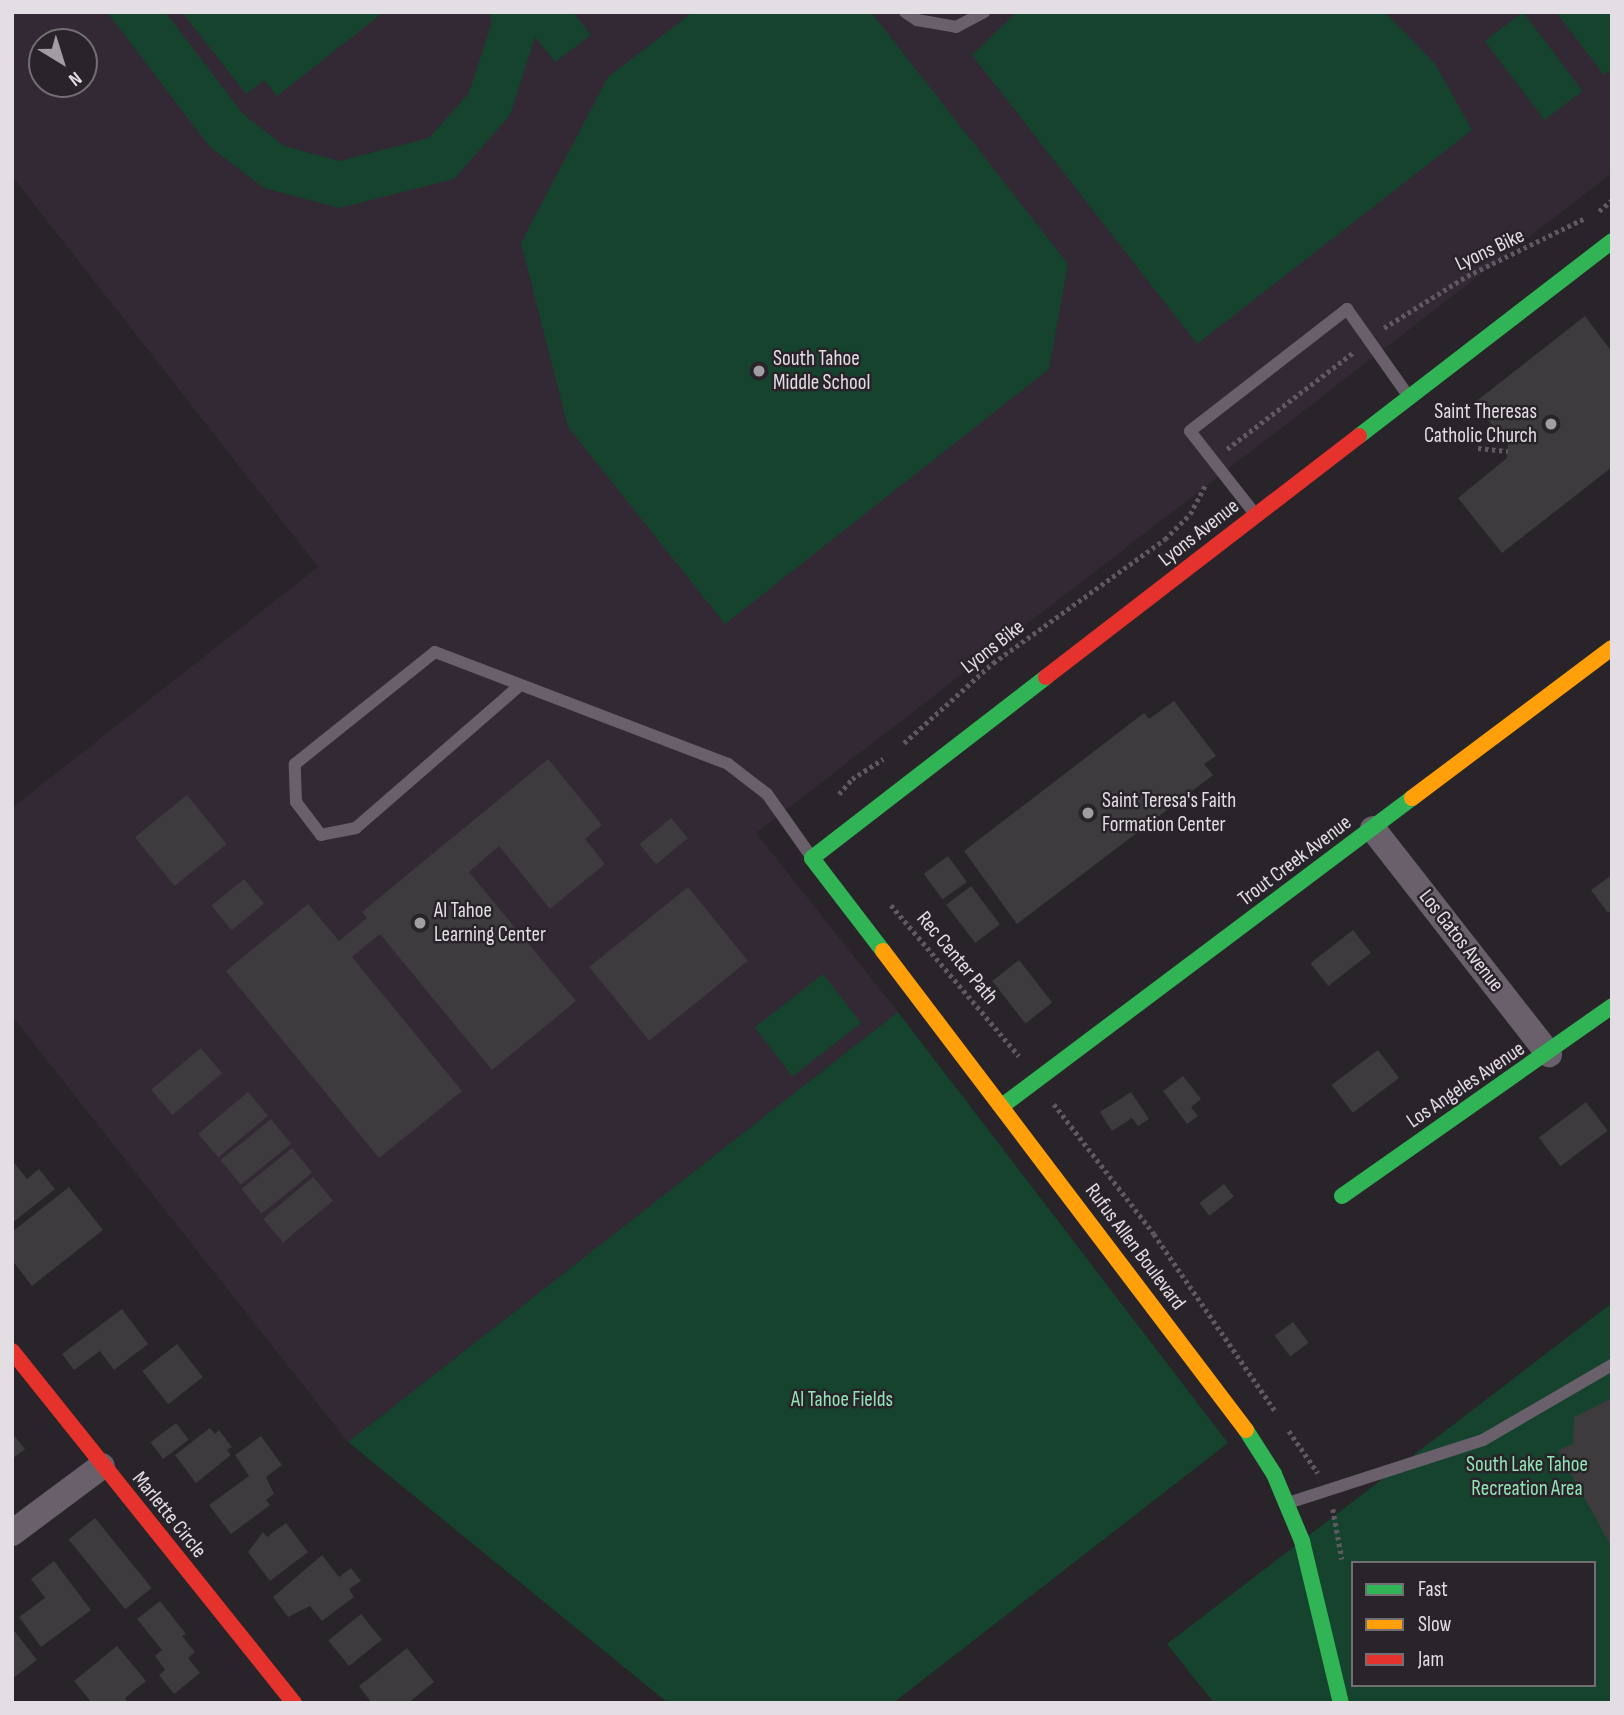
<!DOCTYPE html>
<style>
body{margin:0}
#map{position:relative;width:1624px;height:1715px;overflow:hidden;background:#282429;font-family:"Sofia Sans Condensed",sans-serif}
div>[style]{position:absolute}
.built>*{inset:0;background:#332935}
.green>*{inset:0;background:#15432d;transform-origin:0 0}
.building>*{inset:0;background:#3d3b3e;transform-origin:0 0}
.path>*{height:4.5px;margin-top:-2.25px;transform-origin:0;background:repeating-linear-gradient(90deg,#5f5a61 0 3.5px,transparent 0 7px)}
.lane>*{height:12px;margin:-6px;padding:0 6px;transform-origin:6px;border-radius:6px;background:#69606b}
.street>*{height:26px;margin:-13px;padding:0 13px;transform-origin:13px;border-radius:13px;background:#69606b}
.fast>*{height:16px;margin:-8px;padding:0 8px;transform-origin:8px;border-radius:8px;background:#30b455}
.slow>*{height:16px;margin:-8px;padding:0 8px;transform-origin:8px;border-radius:8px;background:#ff9f0a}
.jam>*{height:16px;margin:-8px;padding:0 8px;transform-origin:8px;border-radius:8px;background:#e5322d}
.dots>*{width:19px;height:19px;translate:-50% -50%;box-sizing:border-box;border:4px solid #29232a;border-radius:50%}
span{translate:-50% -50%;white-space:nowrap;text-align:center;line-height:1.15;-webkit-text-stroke:5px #29232a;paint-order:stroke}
.street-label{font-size:21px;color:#e2dee3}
.poi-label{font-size:21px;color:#e2dee3}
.left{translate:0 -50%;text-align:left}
.right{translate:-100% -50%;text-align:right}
.park-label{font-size:21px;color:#91e4b5}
.frame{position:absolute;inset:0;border:14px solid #e2dee3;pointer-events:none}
.legend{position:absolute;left:1351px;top:1561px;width:245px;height:126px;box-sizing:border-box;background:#29232a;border:2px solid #736e74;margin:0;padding:9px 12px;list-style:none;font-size:21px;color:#e2dee3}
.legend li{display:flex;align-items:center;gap:14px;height:35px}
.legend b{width:35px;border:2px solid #736e74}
.north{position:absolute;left:28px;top:28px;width:70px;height:70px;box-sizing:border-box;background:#29232a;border:2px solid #736e74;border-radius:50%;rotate:142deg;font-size:19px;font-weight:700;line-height:28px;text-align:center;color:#e2dee3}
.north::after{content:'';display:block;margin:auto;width:24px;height:32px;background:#a19da2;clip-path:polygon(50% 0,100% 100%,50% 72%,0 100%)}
</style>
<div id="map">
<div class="built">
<div style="clip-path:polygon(evenodd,12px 12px,1612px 12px,1612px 173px,756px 833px,898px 1012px,348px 1442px,12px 1016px,12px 808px,318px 567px,12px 176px,12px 12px,42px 42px,84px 42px,84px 84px,42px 84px,42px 42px)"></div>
</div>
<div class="green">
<div style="clip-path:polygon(107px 12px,165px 12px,243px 114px,284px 146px,339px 161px,429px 138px,469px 93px,492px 22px,489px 12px,573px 12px,591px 35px,555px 62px,535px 37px,510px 115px,454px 179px,339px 208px,264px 188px,210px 147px)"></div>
<div style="clip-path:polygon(182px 12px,384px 12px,277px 96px,264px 80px,246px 94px)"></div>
<div style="clip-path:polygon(693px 12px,871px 12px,1068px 264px,1049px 369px,725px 624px,568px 427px,521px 243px,608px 77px)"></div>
<div style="clip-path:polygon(1017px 12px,1385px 12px,1435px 64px,1472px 130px,1197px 344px,972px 55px)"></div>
<div style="left:1523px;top:12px;width:99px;height:48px;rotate:53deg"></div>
<div style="clip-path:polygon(1556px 12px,1612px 12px,1612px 69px,1604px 75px)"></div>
<div style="left:823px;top:974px;width:62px;height:87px;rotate:52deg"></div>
<div style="clip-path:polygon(898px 1012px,1228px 1443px,893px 1703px,668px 1703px,348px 1442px)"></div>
<div style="clip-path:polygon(evenodd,1612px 1303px,1612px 1703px,1214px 1703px,1167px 1644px,1612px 1303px,1353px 1563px,1594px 1563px,1594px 1685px,1353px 1685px,1353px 1563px)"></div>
</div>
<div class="building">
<div style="clip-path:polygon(1585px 316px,1612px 352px,1612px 467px,1502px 553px,1458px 498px,1507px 458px,1508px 445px,1474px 403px)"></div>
<div style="clip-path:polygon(1174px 701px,1216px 756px,1204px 764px,1213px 775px,1017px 924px,964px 851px,1144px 713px,1149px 719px)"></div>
<div style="clip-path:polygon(548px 759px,602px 825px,585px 839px,605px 864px,550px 909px,499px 846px,469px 872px,576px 1001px,492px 1070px,380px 934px,352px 957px,462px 1091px,379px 1158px,226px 971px,308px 904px,339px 941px,367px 918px,362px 912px)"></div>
<div style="left:187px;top:795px;width:63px;height:67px;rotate:51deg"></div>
<div style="left:671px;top:818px;width:26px;height:41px;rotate:50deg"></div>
<div style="left:948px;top:856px;width:32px;height:30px;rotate:54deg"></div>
<div style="clip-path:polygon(1612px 875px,1612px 910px,1608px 913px,1591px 890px)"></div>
<div style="left:244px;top:879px;width:32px;height:42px;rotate:51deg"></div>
<div style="left:971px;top:886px;width:48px;height:31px;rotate:53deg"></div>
<div style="left:688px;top:887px;width:95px;height:127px;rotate:51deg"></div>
<div style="left:1353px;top:930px;width:29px;height:54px;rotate:52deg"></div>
<div style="left:1019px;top:960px;width:54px;height:34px;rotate:52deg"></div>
<div style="left:201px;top:1048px;width:33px;height:65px;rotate:50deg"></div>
<div style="left:1378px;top:1050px;width:35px;height:58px;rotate:53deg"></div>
<div style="clip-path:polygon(1183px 1076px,1201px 1099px,1191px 1107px,1198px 1116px,1187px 1124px,1163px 1091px)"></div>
<div style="left:248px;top:1092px;width:31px;height:65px;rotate:50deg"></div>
<div style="clip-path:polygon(1131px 1092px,1149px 1119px,1138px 1126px,1132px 1118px,1112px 1131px,1100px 1112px)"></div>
<div style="left:1586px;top:1102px;width:36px;height:59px;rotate:53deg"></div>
<div style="left:271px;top:1119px;width:32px;height:65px;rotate:51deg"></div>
<div style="left:292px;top:1148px;width:32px;height:65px;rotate:51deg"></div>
<div style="clip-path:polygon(12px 1160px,27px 1179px,39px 1169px,55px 1189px,12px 1223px)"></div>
<div style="left:313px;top:1177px;width:31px;height:65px;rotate:50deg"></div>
<div style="left:1224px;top:1184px;width:16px;height:31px;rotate:52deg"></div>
<div style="clip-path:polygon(69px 1187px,103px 1230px,32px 1286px,12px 1260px,12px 1232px)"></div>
<div style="clip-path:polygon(122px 1309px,148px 1344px,114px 1370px,100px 1351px,74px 1370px,62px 1354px)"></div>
<div style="left:1293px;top:1322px;width:26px;height:23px;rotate:53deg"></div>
<div style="left:177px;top:1344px;width:42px;height:44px;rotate:52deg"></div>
<div style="clip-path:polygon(1612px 1398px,1612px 1548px,1558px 1450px,1573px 1444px,1574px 1417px)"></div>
<div style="left:176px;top:1423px;width:21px;height:32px;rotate:53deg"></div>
<div style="clip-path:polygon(210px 1428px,215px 1434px,219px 1430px,232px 1447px,227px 1450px,231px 1455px,196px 1483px,175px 1455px)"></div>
<div style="clip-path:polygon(12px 1433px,25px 1449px,12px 1459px)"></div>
<div style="clip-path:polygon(261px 1436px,282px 1465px,266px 1477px,274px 1494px,266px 1500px,270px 1505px,231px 1534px,209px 1505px,249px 1476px,235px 1455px)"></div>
<div style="left:95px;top:1518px;width:90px;height:34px;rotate:51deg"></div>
<div style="clip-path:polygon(286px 1523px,308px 1552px,270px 1581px,248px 1552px,263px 1532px,267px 1537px)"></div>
<div style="clip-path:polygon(322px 1555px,339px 1577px,351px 1568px,361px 1581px,349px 1589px,354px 1597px,322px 1621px,310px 1606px,288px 1617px,273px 1597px)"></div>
<div style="clip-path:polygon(54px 1561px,91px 1610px,41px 1647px,19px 1617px,45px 1598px,31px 1579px)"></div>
<div style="clip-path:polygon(160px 1601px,186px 1634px,182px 1636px,195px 1652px,188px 1658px,200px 1673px,174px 1694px,159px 1675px,165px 1670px,155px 1656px,162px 1650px,137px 1619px)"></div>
<div style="left:361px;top:1614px;width:33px;height:42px;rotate:51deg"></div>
<div style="clip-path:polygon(12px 1628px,37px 1660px,12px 1679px)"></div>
<div style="clip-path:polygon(117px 1646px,146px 1681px,125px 1698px,128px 1703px,92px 1703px,74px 1681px)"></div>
<div style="clip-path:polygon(407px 1648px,434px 1682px,408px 1703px,372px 1703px,359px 1686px)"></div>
</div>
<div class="path">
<div style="left:1599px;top:211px;width:17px;rotate:-40deg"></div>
<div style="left:1384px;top:328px;width:98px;rotate:-32.1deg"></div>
<div style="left:1467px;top:276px;width:131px;rotate:-26.2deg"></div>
<div style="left:1478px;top:448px;width:30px;rotate:6deg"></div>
<div style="left:1227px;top:449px;width:160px;rotate:-37.4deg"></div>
<div style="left:904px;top:743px;width:120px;rotate:-42deg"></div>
<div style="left:993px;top:663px;width:212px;rotate:-35.8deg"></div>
<div style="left:1165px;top:539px;width:35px;rotate:-45deg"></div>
<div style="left:1190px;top:514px;width:34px;rotate:-62deg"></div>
<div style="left:839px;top:794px;width:20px;rotate:-49deg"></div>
<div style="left:852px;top:779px;width:37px;rotate:-33deg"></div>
<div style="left:891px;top:905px;width:198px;rotate:49.7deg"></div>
<div style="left:1054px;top:1104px;width:164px;rotate:52.4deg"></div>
<div style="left:1154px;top:1234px;width:216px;rotate:55.6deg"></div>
<div style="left:1289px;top:1431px;width:51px;rotate:55.4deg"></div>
<div style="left:1333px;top:1509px;width:51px;rotate:79.8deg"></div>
</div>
<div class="lane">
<div style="left:905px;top:12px;width:14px;rotate:34deg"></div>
<div style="left:917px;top:20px;width:40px;rotate:10deg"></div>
<div style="left:956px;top:27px;width:32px;rotate:-28deg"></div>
<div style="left:1255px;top:514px;width:105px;rotate:-128.1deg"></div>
<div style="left:1190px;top:431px;width:199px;rotate:-37.8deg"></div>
<div style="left:1347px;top:309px;width:104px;rotate:54.8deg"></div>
<div style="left:518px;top:687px;width:215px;rotate:139deg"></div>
<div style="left:356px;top:828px;width:36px;rotate:169deg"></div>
<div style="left:321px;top:835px;width:41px;rotate:-127.1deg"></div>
<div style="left:296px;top:802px;width:38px;rotate:-92deg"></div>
<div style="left:295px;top:764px;width:179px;rotate:-38.7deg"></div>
<div style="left:435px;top:652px;width:314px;rotate:20.9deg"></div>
<div style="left:728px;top:764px;width:49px;rotate:37.6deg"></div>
<div style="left:767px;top:794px;width:75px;rotate:54.8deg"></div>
<div style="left:1288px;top:1503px;width:205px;rotate:-17.9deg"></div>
<div style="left:1483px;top:1440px;width:149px;rotate:-30.2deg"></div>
</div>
<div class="street">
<div style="left:1373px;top:829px;width:286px;rotate:52deg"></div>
<div style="left:12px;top:1533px;width:112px;rotate:-36.7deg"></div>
</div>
<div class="fast">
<div style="left:1359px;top:436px;width:319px;rotate:-37.6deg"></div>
<div style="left:883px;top:951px;width:117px;rotate:-127.4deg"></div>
<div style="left:812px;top:858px;width:296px;rotate:-37.7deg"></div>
<div style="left:1002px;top:1106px;width:513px;rotate:-36.91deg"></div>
<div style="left:1342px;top:1196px;width:330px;rotate:-35.1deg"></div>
<div style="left:1246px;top:1430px;width:52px;rotate:57.5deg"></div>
<div style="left:1274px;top:1474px;width:73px;rotate:67.3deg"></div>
<div style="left:1302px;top:1541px;width:167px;rotate:76.5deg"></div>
</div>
<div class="slow">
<div style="left:1412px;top:798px;width:250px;rotate:-36.9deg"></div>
<div style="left:883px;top:951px;width:601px;rotate:52.84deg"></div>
</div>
<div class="jam">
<div style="left:1046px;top:677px;width:395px;rotate:-37.6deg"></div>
<div style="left:12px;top:1351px;width:451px;rotate:51.3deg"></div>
</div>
<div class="dots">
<div style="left:759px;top:371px;background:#a19da2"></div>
<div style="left:1551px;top:424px;background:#a19da2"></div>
<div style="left:1088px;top:813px;background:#a19da2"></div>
<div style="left:420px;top:923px;background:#a19da2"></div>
</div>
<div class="street-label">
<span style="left:1490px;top:250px;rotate:-25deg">Lyons Bike</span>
<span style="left:1199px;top:533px;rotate:-38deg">Lyons Avenue</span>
<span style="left:993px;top:647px;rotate:-38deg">Lyons Bike</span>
<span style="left:1295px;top:861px;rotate:-37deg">Trout Creek Avenue</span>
<span style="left:1461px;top:941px;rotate:52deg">Los Gatos Avenue</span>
<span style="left:957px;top:958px;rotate:50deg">Rec Center Path</span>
<span style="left:1466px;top:1085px;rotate:-34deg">Los Angeles Avenue</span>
<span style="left:1135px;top:1247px;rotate:53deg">Rufus Allen Boulevard</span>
<span style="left:169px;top:1515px;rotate:51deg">Marlette Circle</span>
</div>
<div class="poi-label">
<span class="left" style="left:773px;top:371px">South Tahoe<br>Middle School</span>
<span class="right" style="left:1537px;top:424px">Saint Theresas<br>Catholic Church</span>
<span class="left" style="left:1102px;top:813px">Saint Teresa's Faith<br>Formation Center</span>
<span class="left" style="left:434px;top:923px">Al Tahoe<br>Learning Center</span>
</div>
<div class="park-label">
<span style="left:842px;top:1400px">Al Tahoe Fields</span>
<span style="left:1527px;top:1477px">South Lake Tahoe<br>Recreation Area</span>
</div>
<div class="frame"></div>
<ul class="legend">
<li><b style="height:9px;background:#30b455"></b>Fast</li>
<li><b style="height:9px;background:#ff9f0a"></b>Slow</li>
<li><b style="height:9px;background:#e5322d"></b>Jam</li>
</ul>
<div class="north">N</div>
</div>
